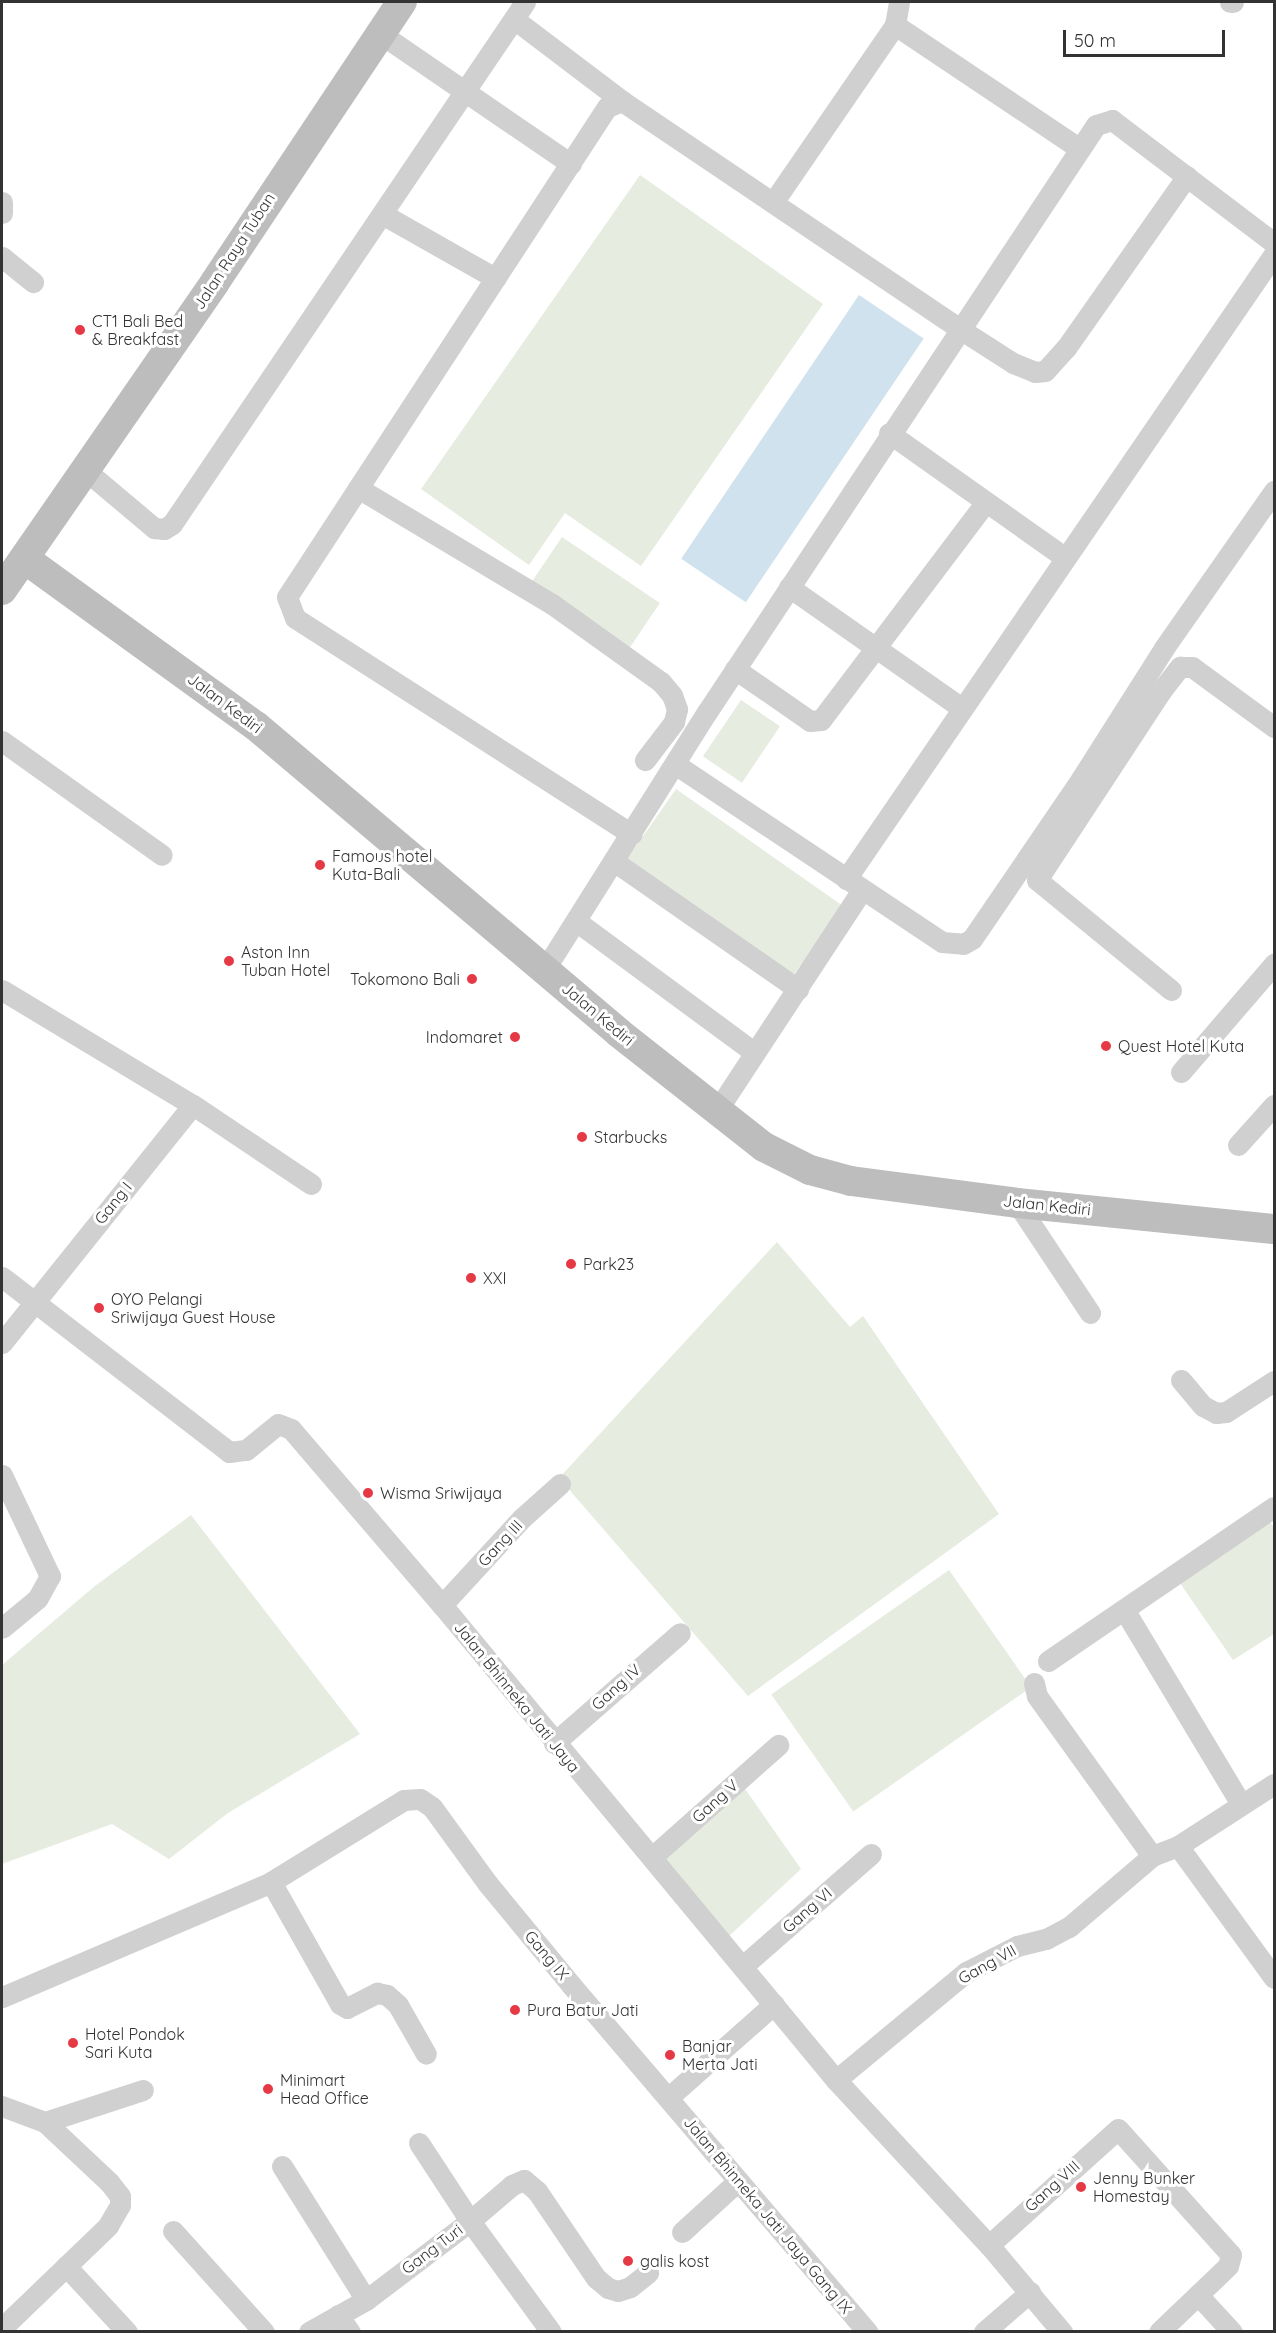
<!DOCTYPE html>
<style>
body{margin:0}
#map{position:relative;width:1276px;height:2333px;overflow:hidden;background:#fff;font-family:Quicksand,sans-serif}
div>[style]{position:absolute}
.green>*{inset:0;background:#e6ecdf;transform-origin:0 0}
.water>*{inset:0;background:#cfe2ee;transform-origin:0 0}
.street>*{height:21px;margin:-10.5px;padding:0 10.5px;transform-origin:10.5px;border-radius:10.5px;background:#d0d0d0}
.secondary>*{height:30px;margin:-15px;padding:0 15px;transform-origin:15px;border-radius:15px;background:#bdbdbd}
.dots>*{width:16px;height:16px;translate:-50% -50%;box-sizing:border-box;border:3px solid #fff;border-radius:50%}
span{translate:-50% -50%;white-space:nowrap;text-align:center;line-height:1.15;-webkit-text-stroke:6px #fff;paint-order:stroke}
.street-label{font-size:16px;color:#333}
.poi-label{font-size:16px;color:#333}
.left{translate:0 -50%;text-align:left}
.right{translate:-100% -50%;text-align:right}
.frame{position:absolute;inset:0;border:3px solid #333;pointer-events:none}
.scale{position:absolute;left:1063px;top:30px;width:162px;height:27px;box-sizing:border-box;border:3px solid #333;border-top:0;padding-left:8px;font-size:18px;line-height:21px;white-space:nowrap;color:#333;-webkit-text-stroke:4px #fff;paint-order:stroke}
</style>
<div id="map">
<div class="green">
<div style="clip-path:polygon(640px 175px,823px 304px,641px 566px,565px 513px,529px 565px,421px 489px)"></div>
<div style="left:562px;top:537px;width:118px;height:56px;rotate:34deg"></div>
<div style="left:741px;top:700px;width:47px;height:68px;rotate:34deg"></div>
<div style="left:676px;top:789px;width:203px;height:90px;rotate:35deg"></div>
<div style="clip-path:polygon(777px 1242px,850px 1327px,863px 1316px,999px 1514px,748px 1696px,559px 1478px)"></div>
<div style="clip-path:polygon(191px 1515px,360px 1734px,228px 1813px,169px 1859px,112px 1824px,2px 1864px,2px 1665px,95px 1586px)"></div>
<div style="clip-path:polygon(1269px 1520px,1274px 1528px,1274px 1634px,1233px 1660px,1180px 1583px)"></div>
<div style="left:949px;top:1570px;width:143px;height:217px;rotate:55deg"></div>
<div style="clip-path:polygon(743px 1786px,801px 1869px,727px 1938px,660px 1858px)"></div>
</div>
<div class="water">
<div style="left:859px;top:295px;width:78px;height:318px;rotate:34deg"></div>
</div>
<div class="street">
<div style="left:1230px;top:2px;width:3px"></div>
<div style="left:514px;top:19px;width:136px;rotate:37.2deg"></div>
<div style="left:622px;top:101px;width:408px;rotate:34deg"></div>
<div style="left:960px;top:329px;width:63px;rotate:32.7deg"></div>
<div style="left:1013px;top:363px;width:24px;rotate:22deg"></div>
<div style="left:1035px;top:372px;width:10px;rotate:-6deg"></div>
<div style="left:1045px;top:371px;width:31px;rotate:-48deg"></div>
<div style="left:1066px;top:348px;width:210px;rotate:-54.9deg"></div>
<div style="left:895px;top:25px;width:221px;rotate:33.8deg"></div>
<div style="left:381px;top:34px;width:230px;rotate:34.4deg"></div>
<div style="left:622px;top:101px;width:16px;rotate:158deg"></div>
<div style="left:607px;top:107px;width:585px;rotate:123.15deg"></div>
<div style="left:287px;top:597px;width:22px;rotate:69deg"></div>
<div style="left:295px;top:618px;width:400px;rotate:32.7deg"></div>
<div style="left:774px;top:201px;width:214px;rotate:-55.5deg"></div>
<div style="left:895px;top:25px;width:23px;rotate:-80deg"></div>
<div style="left:2px;top:202px;width:11px;rotate:90deg"></div>
<div style="left:384px;top:215px;width:128px;rotate:29.6deg"></div>
<div style="left:2px;top:257px;width:40px;rotate:39deg"></div>
<div style="left:889px;top:433px;width:214px;rotate:35.3deg"></div>
<div style="left:84px;top:469px;width:92px;rotate:40.1deg"></div>
<div style="left:154px;top:528px;width:10px;rotate:6deg"></div>
<div style="left:164px;top:529px;width:9px;rotate:-32deg"></div>
<div style="left:172px;top:524px;width:630px;rotate:-55.93deg"></div>
<div style="left:358px;top:488px;width:226px;rotate:30.9deg"></div>
<div style="left:552px;top:604px;width:134px;rotate:35.6deg"></div>
<div style="left:661px;top:682px;width:17px;rotate:50deg"></div>
<div style="left:672px;top:695px;width:15px;rotate:70deg"></div>
<div style="left:677px;top:709px;width:13px;rotate:103deg"></div>
<div style="left:674px;top:722px;width:48px;rotate:127.3deg"></div>
<div style="left:789px;top:587px;width:211px;rotate:35deg"></div>
<div style="left:735px;top:669px;width:91px;rotate:34.7deg"></div>
<div style="left:810px;top:721px;width:11px;rotate:-5deg"></div>
<div style="left:821px;top:720px;width:273px;rotate:-52.9deg"></div>
<div style="left:2px;top:741px;width:196px;rotate:35.5deg"></div>
<div style="left:675px;top:764px;width:321px;rotate:33.7deg"></div>
<div style="left:942px;top:942px;width:21px;rotate:5deg"></div>
<div style="left:963px;top:944px;width:10px;rotate:-29deg"></div>
<div style="left:972px;top:939px;width:194px;rotate:-55.7deg"></div>
<div style="left:1081px;top:779px;width:155px;rotate:-57.6deg"></div>
<div style="left:1164px;top:648px;width:192px;rotate:-55deg"></div>
<div style="left:615px;top:862px;width:223px;rotate:34.8deg"></div>
<div style="left:846px;top:879px;width:758px;rotate:-55.6deg"></div>
<div style="left:576px;top:921px;width:221px;rotate:36.4deg"></div>
<div style="left:545px;top:969px;width:304px;rotate:-57.8deg"></div>
<div style="left:707px;top:712px;width:704px;rotate:-56.47deg"></div>
<div style="left:1096px;top:125px;width:17px;rotate:-17deg"></div>
<div style="left:1112px;top:120px;width:203px;rotate:37.2deg"></div>
<div style="left:2px;top:990px;width:223px;rotate:31.1deg"></div>
<div style="left:193px;top:1105px;width:142px;rotate:33.8deg"></div>
<div style="left:1171px;top:990px;width:173px;rotate:-140.6deg"></div>
<div style="left:1037px;top:880px;width:226px;rotate:-56.7deg"></div>
<div style="left:1161px;top:691px;width:31px;rotate:-52deg"></div>
<div style="left:1180px;top:667px;width:12px"></div>
<div style="left:1192px;top:667px;width:102px;rotate:36.2deg"></div>
<div style="left:1181px;top:1072px;width:143px;rotate:-49.3deg"></div>
<div style="left:716px;top:1112px;width:266px;rotate:-56.7deg"></div>
<div style="left:1238px;top:1145px;width:54px;rotate:-48deg"></div>
<div style="left:1017px;top:1203px;width:132px;rotate:56.4deg"></div>
<div style="left:2px;top:1277px;width:287px;rotate:37.6deg"></div>
<div style="left:229px;top:1452px;width:17px;rotate:-7deg"></div>
<div style="left:246px;top:1450px;width:41px;rotate:-39.1deg"></div>
<div style="left:278px;top:1424px;width:14px;rotate:21deg"></div>
<div style="left:291px;top:1429px;width:232px;rotate:49.4deg"></div>
<div style="left:442px;top:1605px;width:617px;rotate:50.33deg"></div>
<div style="left:836px;top:2080px;width:225px;rotate:47.2deg"></div>
<div style="left:989px;top:2245px;width:114px;rotate:50deg"></div>
<div style="left:2px;top:1343px;width:305px;rotate:-51.3deg"></div>
<div style="left:1181px;top:1380px;width:34px;rotate:50deg"></div>
<div style="left:1203px;top:1406px;width:15px;rotate:28deg"></div>
<div style="left:1216px;top:1413px;width:10px;rotate:-6deg"></div>
<div style="left:1226px;top:1412px;width:57px;rotate:-32.9deg"></div>
<div style="left:2px;top:1475px;width:112px;rotate:64.6deg"></div>
<div style="left:50px;top:1576px;width:26px;rotate:119deg"></div>
<div style="left:37px;top:1599px;width:45px;rotate:140.4deg"></div>
<div style="left:442px;top:1605px;width:118px;rotate:-47.4deg"></div>
<div style="left:522px;top:1518px;width:51px;rotate:-41.8deg"></div>
<div style="left:1125px;top:1611px;width:225px;rotate:59deg"></div>
<div style="left:1048px;top:1661px;width:273px;rotate:-34.3deg"></div>
<div style="left:1034px;top:1683px;width:13px;rotate:77deg"></div>
<div style="left:1037px;top:1696px;width:197px;rotate:54.3deg"></div>
<div style="left:554px;top:1743px;width:167px;rotate:-41.1deg"></div>
<div style="left:1178px;top:1846px;width:163px;rotate:54deg"></div>
<div style="left:652px;top:1857px;width:169px;rotate:-41.6deg"></div>
<div style="left:271px;top:1882px;width:140px;rotate:60.5deg"></div>
<div style="left:340px;top:2004px;width:8px;rotate:30deg"></div>
<div style="left:347px;top:2008px;width:34px;rotate:-27deg"></div>
<div style="left:377px;top:1993px;width:10px;rotate:11deg"></div>
<div style="left:387px;top:1995px;width:15px;rotate:42deg"></div>
<div style="left:398px;top:2005px;width:56px;rotate:60.3deg"></div>
<div style="left:743px;top:1966px;width:170px;rotate:-41.2deg"></div>
<div style="left:2px;top:1997px;width:293px;rotate:-23.1deg"></div>
<div style="left:271px;top:1882px;width:156px;rotate:-31.7deg"></div>
<div style="left:404px;top:1800px;width:16px;rotate:-4deg"></div>
<div style="left:420px;top:1799px;width:14px;rotate:34deg"></div>
<div style="left:432px;top:1807px;width:95px;rotate:54deg"></div>
<div style="left:488px;top:1884px;width:132px;rotate:50.5deg"></div>
<div style="left:572px;top:1986px;width:455px;rotate:49.5deg"></div>
<div style="left:836px;top:2080px;width:169px;rotate:-39.7deg"></div>
<div style="left:966px;top:1972px;width:57px;rotate:-27deg"></div>
<div style="left:1017px;top:1946px;width:30px;rotate:-14deg"></div>
<div style="left:1046px;top:1939px;width:26px;rotate:-28deg"></div>
<div style="left:1069px;top:1927px;width:109px;rotate:-40.5deg"></div>
<div style="left:1152px;top:1856px;width:28px;rotate:-21deg"></div>
<div style="left:1178px;top:1846px;width:114px;rotate:-32.9deg"></div>
<div style="left:669px;top:2097px;width:140px;rotate:-41.5deg"></div>
<div style="left:2px;top:2106px;width:46px;rotate:20.4deg"></div>
<div style="left:45px;top:2122px;width:88px;rotate:43.2deg"></div>
<div style="left:109px;top:2182px;width:18px;rotate:52deg"></div>
<div style="left:120px;top:2196px;width:9px;rotate:90deg"></div>
<div style="left:120px;top:2205px;width:24px;rotate:120deg"></div>
<div style="left:108px;top:2226px;width:147px;rotate:136.1deg"></div>
<div style="left:45px;top:2122px;width:103px;rotate:-18.1deg"></div>
<div style="left:419px;top:2143px;width:93px;rotate:56.8deg"></div>
<div style="left:470px;top:2221px;width:55px;rotate:-40.6deg"></div>
<div style="left:512px;top:2185px;width:13px;rotate:-23deg"></div>
<div style="left:524px;top:2180px;width:17px;rotate:40deg"></div>
<div style="left:537px;top:2191px;width:105px;rotate:55.9deg"></div>
<div style="left:596px;top:2278px;width:16px;rotate:40deg"></div>
<div style="left:608px;top:2288px;width:10px;rotate:17deg"></div>
<div style="left:618px;top:2291px;width:13px;rotate:-18deg"></div>
<div style="left:630px;top:2287px;width:23px;rotate:-38deg"></div>
<div style="left:282px;top:2166px;width:158px;rotate:57.9deg"></div>
<div style="left:173px;top:2231px;width:136px;rotate:48deg"></div>
<div style="left:682px;top:2232px;width:76px;rotate:-42.3deg"></div>
<div style="left:989px;top:2245px;width:173px;rotate:-42deg"></div>
<div style="left:1118px;top:2129px;width:169px;rotate:48.1deg"></div>
<div style="left:1231px;top:2255px;width:11px;rotate:105deg"></div>
<div style="left:1228px;top:2266px;width:95px;rotate:136.3deg"></div>
<div style="left:66px;top:2266px;width:90px;rotate:47.3deg"></div>
<div style="left:1198px;top:2295px;width:50px;rotate:47.4deg"></div>
<div style="left:338px;top:2315px;width:21px;rotate:55deg"></div>
<div style="left:309px;top:2332px;width:65px;rotate:-29.3deg"></div>
<div style="left:366px;top:2300px;width:131px;rotate:-37.2deg"></div>
<div style="left:470px;top:2221px;width:137px;rotate:53.9deg"></div>
<div style="left:984px;top:2332px;width:61px;rotate:-41deg"></div>
</div>
<div class="secondary">
<div style="left:25px;top:559px;width:285px;rotate:35.9deg"></div>
<div style="left:256px;top:726px;width:475px;rotate:40.2deg"></div>
<div style="left:619px;top:1033px;width:184px;rotate:38.2deg"></div>
<div style="left:764px;top:1147px;width:51px;rotate:26.6deg"></div>
<div style="left:810px;top:1170px;width:42px;rotate:15deg"></div>
<div style="left:851px;top:1181px;width:167px;rotate:7.5deg"></div>
<div style="left:1017px;top:1203px;width:258px;rotate:5.8deg"></div>
<div style="left:2px;top:590px;width:374px;rotate:-55.3deg"></div>
<div style="left:215px;top:282px;width:337px;rotate:-56.3deg"></div>
</div>
<div class="dots">
<div style="left:80px;top:330px;background:#e63946"></div>
<div style="left:320px;top:865px;background:#e63946"></div>
<div style="left:229px;top:961px;background:#e63946"></div>
<div style="left:472px;top:979px;background:#e63946"></div>
<div style="left:515px;top:1037px;background:#e63946"></div>
<div style="left:1106px;top:1046px;background:#e63946"></div>
<div style="left:582px;top:1137px;background:#e63946"></div>
<div style="left:571px;top:1264px;background:#e63946"></div>
<div style="left:471px;top:1278px;background:#e63946"></div>
<div style="left:99px;top:1308px;background:#e63946"></div>
<div style="left:368px;top:1493px;background:#e63946"></div>
<div style="left:515px;top:2010px;background:#e63946"></div>
<div style="left:73px;top:2043px;background:#e63946"></div>
<div style="left:670px;top:2055px;background:#e63946"></div>
<div style="left:268px;top:2089px;background:#e63946"></div>
<div style="left:1081px;top:2187px;background:#e63946"></div>
<div style="left:628px;top:2261px;background:#e63946"></div>
</div>
<div class="street-label">
<span style="left:234px;top:251px;rotate:-57deg">Jalan Raya Tuban</span>
<span style="left:225px;top:703px;rotate:37deg">Jalan Kediri</span>
<span style="left:598px;top:1014px;rotate:40deg">Jalan Kediri</span>
<span style="left:113px;top:1203px;rotate:-51deg">Gang I</span>
<span style="left:1047px;top:1205px;rotate:6deg">Jalan Kediri</span>
<span style="left:500px;top:1543px;rotate:-47deg">Gang III</span>
<span style="left:616px;top:1687px;rotate:-42deg">Gang IV</span>
<span style="left:517px;top:1697px;rotate:51deg">Jalan Bhinneka Jati Jaya</span>
<span style="left:715px;top:1801px;rotate:-42deg">Gang V</span>
<span style="left:807px;top:1910px;rotate:-41deg">Gang VI</span>
<span style="left:547px;top:1955px;rotate:50deg">Gang IX</span>
<span style="left:987px;top:1964px;rotate:-29deg">Gang VII</span>
<span style="left:1052px;top:2186px;rotate:-42deg">Gang VIII</span>
<span style="left:768px;top:2215px;rotate:50deg">Jalan Bhinneka Jati Jaya Gang IX</span>
<span style="left:432px;top:2249px;rotate:-37deg">Gang Turi</span>
</div>
<div class="poi-label">
<span class="left" style="left:92px;top:330px">CT1 Bali Bed<br>&amp; Breakfast</span>
<span class="left" style="left:332px;top:865px">Famous hotel<br>Kuta-Bali</span>
<span class="left" style="left:241px;top:961px">Aston Inn<br>Tuban Hotel</span>
<span class="right" style="left:460px;top:979px">Tokomono Bali</span>
<span class="right" style="left:503px;top:1037px">Indomaret</span>
<span class="left" style="left:1118px;top:1046px">Quest Hotel Kuta</span>
<span class="left" style="left:594px;top:1137px">Starbucks</span>
<span class="left" style="left:583px;top:1264px">Park23</span>
<span class="left" style="left:483px;top:1278px">XXI</span>
<span class="left" style="left:111px;top:1308px">OYO Pelangi<br>Sriwijaya Guest House</span>
<span class="left" style="left:380px;top:1493px">Wisma Sriwijaya</span>
<span class="left" style="left:527px;top:2010px">Pura Batur Jati</span>
<span class="left" style="left:85px;top:2043px">Hotel Pondok<br>Sari Kuta</span>
<span class="left" style="left:682px;top:2055px">Banjar<br>Merta Jati</span>
<span class="left" style="left:280px;top:2089px">Minimart<br>Head Office</span>
<span class="left" style="left:1093px;top:2187px">Jenny Bunker<br>Homestay</span>
<span class="left" style="left:640px;top:2261px">galis kost</span>
</div>
<div class="frame"></div>
<div class="scale">50 m</div>
</div>
